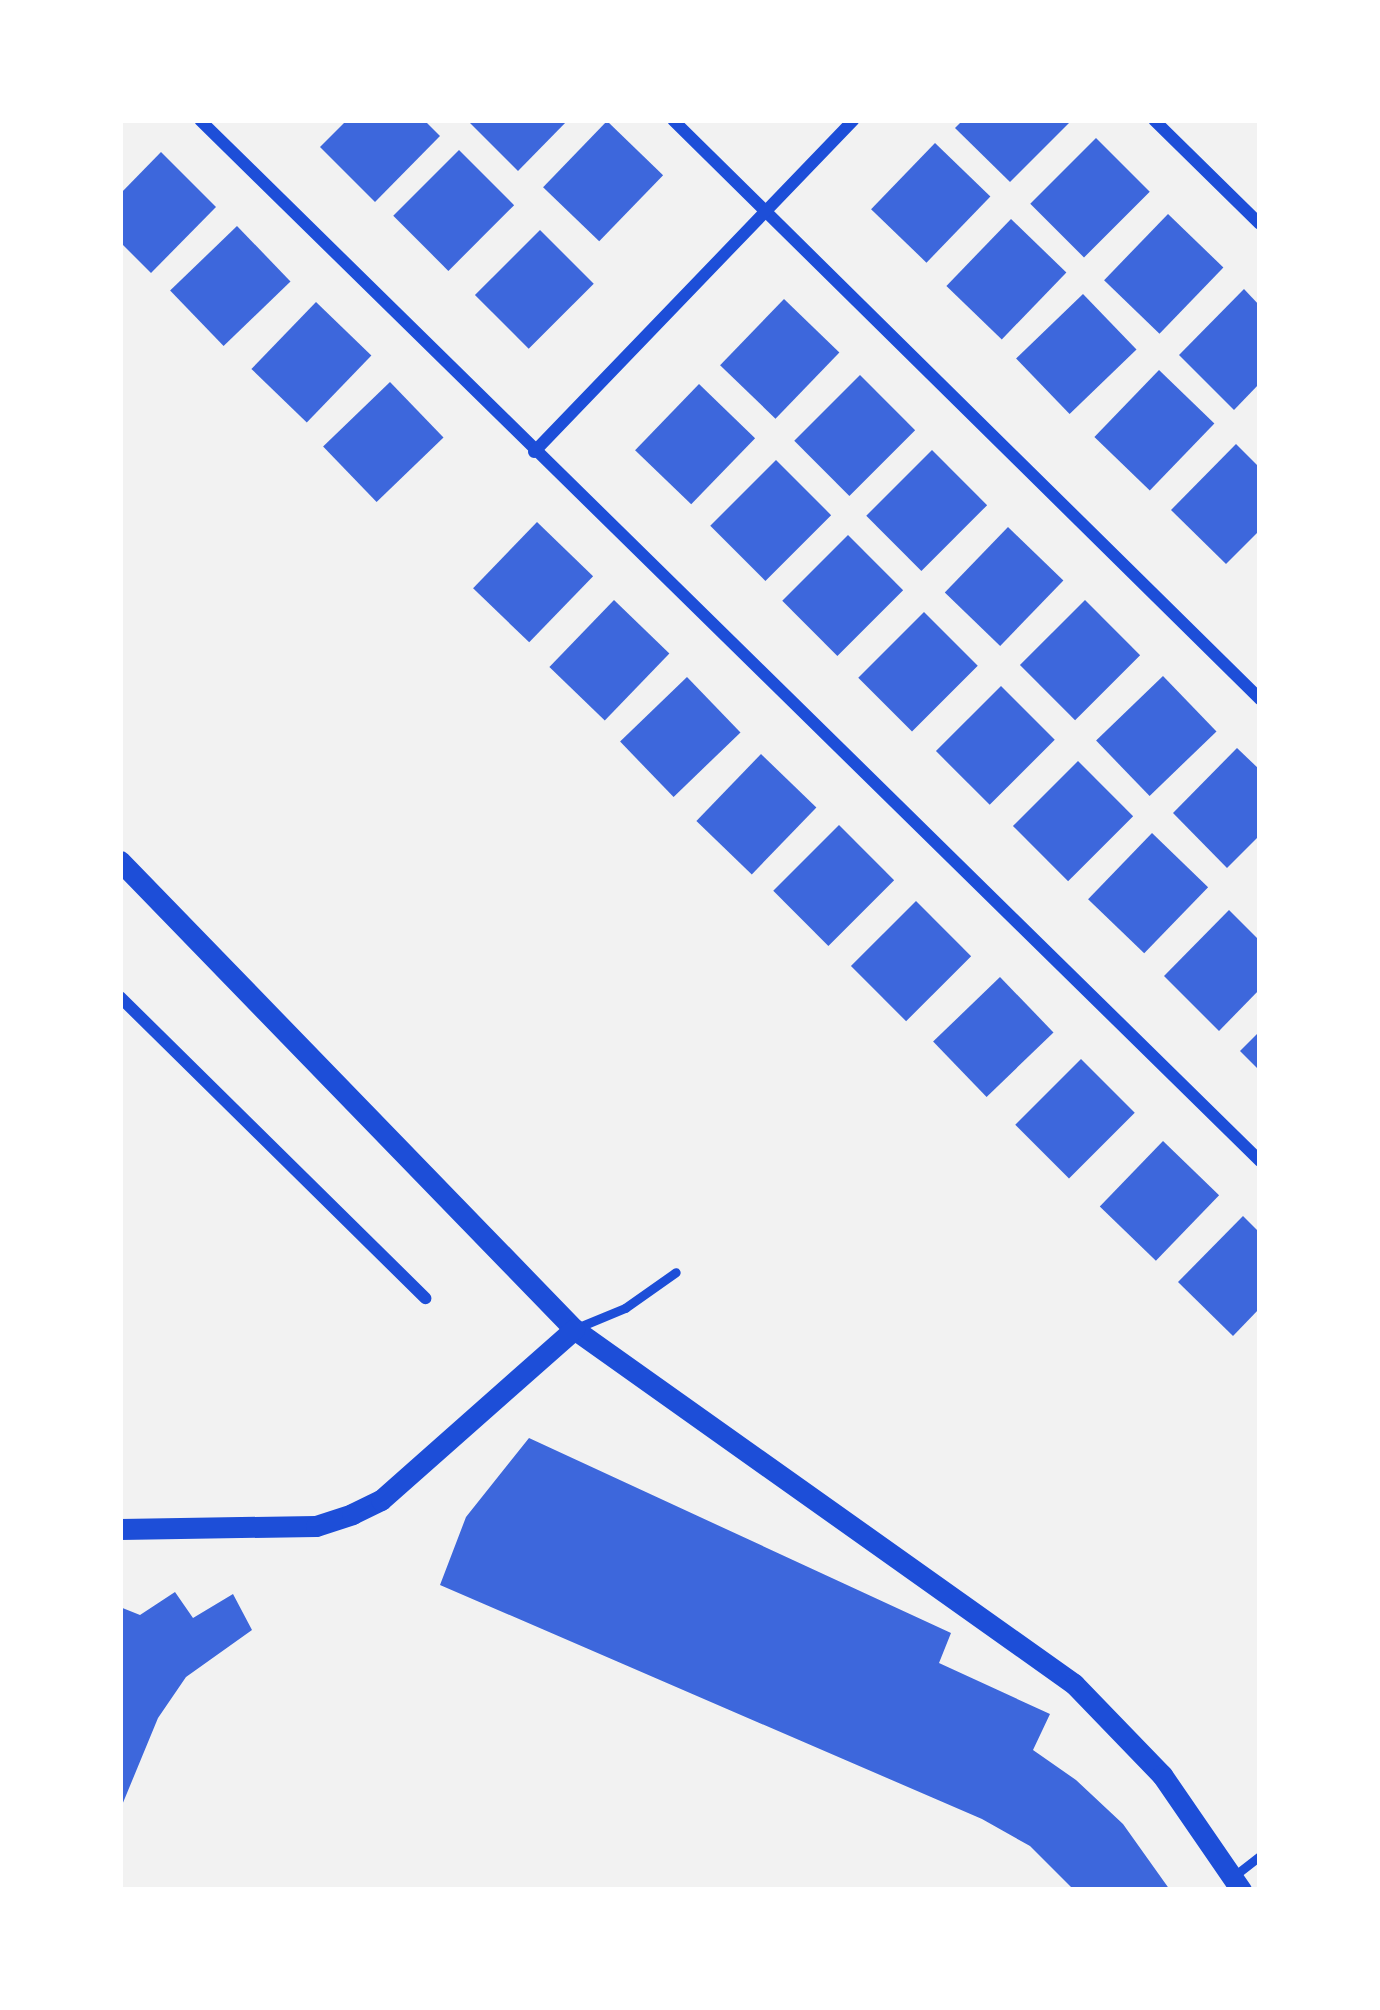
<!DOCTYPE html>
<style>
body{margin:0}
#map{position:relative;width:1380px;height:2010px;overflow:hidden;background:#f2f2f2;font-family:Literata,serif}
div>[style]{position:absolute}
.building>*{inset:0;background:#3d67dc;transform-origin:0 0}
.service>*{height:9px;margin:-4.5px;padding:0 4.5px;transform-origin:4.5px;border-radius:4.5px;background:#1d4ed8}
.minor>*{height:12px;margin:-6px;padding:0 6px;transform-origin:6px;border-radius:6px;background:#1d4ed8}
.tertiary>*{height:21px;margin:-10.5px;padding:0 10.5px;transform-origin:10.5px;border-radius:10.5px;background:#1d4ed8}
span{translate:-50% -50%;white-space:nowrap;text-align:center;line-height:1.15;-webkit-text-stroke:9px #fff;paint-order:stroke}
.frame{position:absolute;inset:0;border:123px solid #fff;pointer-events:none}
</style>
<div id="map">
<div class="building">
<div style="clip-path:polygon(347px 120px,424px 120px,440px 136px,375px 202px,320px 147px)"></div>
<div style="clip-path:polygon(467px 120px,568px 120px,518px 171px)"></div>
<div style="clip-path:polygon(963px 120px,1072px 120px,1010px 182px,955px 128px)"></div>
<div style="left:607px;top:121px;width:78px;height:92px;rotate:44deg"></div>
<div style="left:1096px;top:138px;width:76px;height:93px;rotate:45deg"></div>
<div style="left:935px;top:143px;width:77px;height:92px;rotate:44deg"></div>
<div style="left:459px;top:150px;width:78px;height:93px;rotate:45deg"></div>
<div style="clip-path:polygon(161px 152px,216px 207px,151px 273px,120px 242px,120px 194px)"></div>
<div style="left:1168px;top:214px;width:77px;height:92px;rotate:44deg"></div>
<div style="left:1011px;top:219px;width:77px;height:93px;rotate:44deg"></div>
<div style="left:237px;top:226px;width:77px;height:93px;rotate:46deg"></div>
<div style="left:540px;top:230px;width:76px;height:92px;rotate:45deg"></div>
<div style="clip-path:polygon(1244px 289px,1260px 306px,1260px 383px,1234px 410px,1179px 355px)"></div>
<div style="left:1083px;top:294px;width:77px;height:93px;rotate:46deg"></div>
<div style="left:784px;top:299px;width:77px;height:92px;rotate:44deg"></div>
<div style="left:316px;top:302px;width:77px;height:93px;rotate:44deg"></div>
<div style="left:1159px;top:370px;width:77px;height:93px;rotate:44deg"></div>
<div style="left:860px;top:375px;width:78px;height:93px;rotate:45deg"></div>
<div style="left:390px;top:382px;width:77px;height:93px;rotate:46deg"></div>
<div style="left:699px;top:384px;width:78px;height:92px;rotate:44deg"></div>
<div style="clip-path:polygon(1236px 444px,1260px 468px,1260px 530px,1226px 564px,1171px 510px)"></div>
<div style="left:932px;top:450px;width:78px;height:93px;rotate:45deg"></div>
<div style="left:776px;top:460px;width:78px;height:93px;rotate:45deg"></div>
<div style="left:537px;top:522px;width:78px;height:92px;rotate:44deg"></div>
<div style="left:1008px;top:527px;width:77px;height:91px;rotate:44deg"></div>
<div style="left:848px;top:535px;width:78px;height:93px;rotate:45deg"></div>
<div style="left:614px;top:600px;width:77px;height:93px;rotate:44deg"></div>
<div style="left:1085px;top:600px;width:78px;height:92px;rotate:45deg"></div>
<div style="left:924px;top:612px;width:76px;height:93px;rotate:45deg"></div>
<div style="left:1163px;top:676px;width:77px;height:93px;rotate:46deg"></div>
<div style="left:687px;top:677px;width:77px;height:93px;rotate:46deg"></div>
<div style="left:1001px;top:686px;width:76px;height:92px;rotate:45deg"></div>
<div style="clip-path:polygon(1237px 748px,1260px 770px,1260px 835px,1227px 868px,1173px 813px)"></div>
<div style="left:761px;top:754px;width:77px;height:93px;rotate:44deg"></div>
<div style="left:1078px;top:761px;width:78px;height:92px;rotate:45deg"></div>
<div style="left:839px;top:825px;width:78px;height:93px;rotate:45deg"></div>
<div style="left:1152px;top:833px;width:78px;height:92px;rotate:44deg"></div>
<div style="left:916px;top:901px;width:78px;height:92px;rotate:45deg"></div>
<div style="clip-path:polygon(1229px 910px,1260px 941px,1260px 989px,1219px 1031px,1164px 976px)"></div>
<div style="left:1000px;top:977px;width:77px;height:93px;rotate:46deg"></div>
<div style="clip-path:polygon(1260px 1031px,1260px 1071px,1240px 1051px)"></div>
<div style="left:1081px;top:1059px;width:76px;height:93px;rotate:45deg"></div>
<div style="left:1163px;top:1141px;width:78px;height:91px;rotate:44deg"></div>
<div style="clip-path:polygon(1243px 1216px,1260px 1233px,1260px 1308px,1233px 1336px,1178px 1282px)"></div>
<div style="clip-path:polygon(529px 1438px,951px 1633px,939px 1663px,1050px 1714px,1033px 1750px,1076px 1780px,1123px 1824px,1170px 1890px,1074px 1890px,1030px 1846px,982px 1819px,440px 1585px,466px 1517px)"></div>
<div style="clip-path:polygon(175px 1592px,193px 1618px,233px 1594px,252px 1630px,186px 1677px,158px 1718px,120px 1810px,120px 1607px,140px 1615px)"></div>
</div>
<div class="service">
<div style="left:579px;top:1327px;width:50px;rotate:-22.4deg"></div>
<div style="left:625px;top:1308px;width:62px;rotate:-35.2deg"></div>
<div style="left:1234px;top:1876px;width:33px;rotate:-38deg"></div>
</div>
<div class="minor">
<div style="left:200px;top:120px;width:1486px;rotate:44.48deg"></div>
<div style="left:673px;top:120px;width:825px;rotate:44.61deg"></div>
<div style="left:1154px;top:120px;width:148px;rotate:44.5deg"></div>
<div style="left:534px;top:452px;width:461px;rotate:-46.1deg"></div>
<div style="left:120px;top:997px;width:429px;rotate:44.6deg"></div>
</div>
<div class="tertiary">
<div style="left:120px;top:861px;width:652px;rotate:45.87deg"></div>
<div style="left:574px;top:1329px;width:613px;rotate:35.37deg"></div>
<div style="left:1074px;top:1684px;width:127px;rotate:46deg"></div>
<div style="left:1162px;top:1775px;width:140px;rotate:55.5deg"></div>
<div style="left:120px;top:1529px;width:196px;rotate:-0.9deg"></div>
<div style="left:316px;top:1526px;width:38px;rotate:-18deg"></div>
<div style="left:352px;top:1514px;width:32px;rotate:-26deg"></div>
<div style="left:381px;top:1500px;width:258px;rotate:-41.5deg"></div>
</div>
<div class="frame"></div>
</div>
